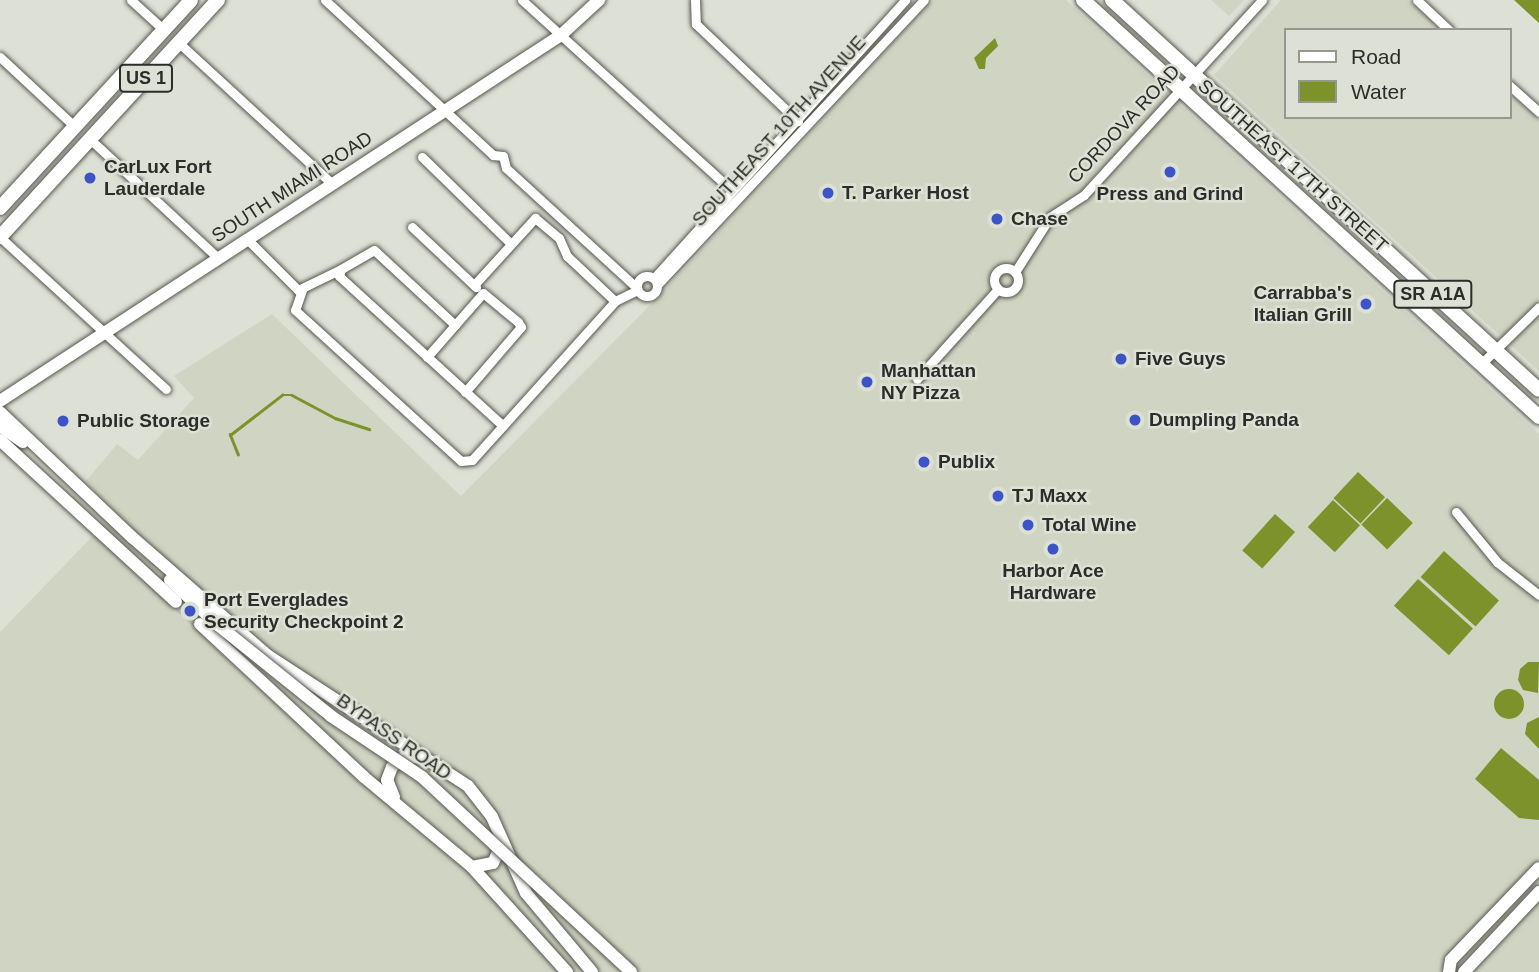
<!DOCTYPE html>
<style>
body{margin:0}
#map{position:relative;width:1539px;height:972px;overflow:hidden;background:#dde0d5;font-family:Helvetica,sans-serif}
div>[style]{position:absolute}
.built>*{inset:0;background:#d0d5c3}
.water>*{inset:0;background:#7e922c;transform-origin:0 0}
.round{border-radius:50%}
.stream>*{height:2.5px;margin:-1.25px;padding:0 1.25px;transform-origin:1.25px;border-radius:1.25px;background:#7e922c}
.secondary-tunnel>*{height:12px;margin-top:-6px;transform-origin:0;background:repeating-linear-gradient(90deg,#b9bcb3 0 12px,transparent 0 18px)}
.roads{filter:drop-shadow(0 0 2px #55574f) drop-shadow(0 0 2px #55574f)}
.street>*{height:9px;margin:-4.5px;padding:0 4.5px;transform-origin:4.5px;border-radius:4.5px;background:#fff}
.street>.ring{margin:-4.5px;padding:0;box-sizing:content-box;background:none;border:9px solid #fff;border-radius:50%}
.secondary>*{height:12px;margin:-6px;padding:0 6px;transform-origin:6px;border-radius:6px;background:#fff}
.primary>*{height:14px;margin:-7px;padding:0 7px;transform-origin:7px;border-radius:7px;background:#fff}
.bridges{filter:drop-shadow(0 0 2px #55574f) drop-shadow(0 0 2px #55574f)}
.secondary-bridge>*{height:12px;margin:-6px;padding:0 6px;transform-origin:6px;border-radius:6px;background:#fff}
.dots>*{width:19px;height:19px;translate:-50% -50%;box-sizing:border-box;border:4px solid #dde0d5;border-radius:50%}
span{translate:-50% -50%;white-space:nowrap;text-align:center;line-height:1.15;-webkit-text-stroke:5px #dde0d5;paint-order:stroke}
.shield-label span{padding:2px 5px;background:#dde0d5;border:2px solid;border-radius:5px;-webkit-text-stroke-width:0}
.shield-label{font-size:18px;color:#2b2d29;font-weight:700}
.street-label{font-size:19px;color:#2b2d29}
.poi-label{font-size:19px;color:#2b2d29;font-weight:700}
.left{translate:0 -50%;text-align:left}
.right{translate:-100% -50%;text-align:right}
.legend{position:absolute;left:1284px;top:28px;width:228px;height:91px;box-sizing:border-box;background:#dde0d5;border:2px solid #969890;margin:0;padding:9px 12px;list-style:none;font-size:21px;color:#2b2d29}
.legend li{display:flex;align-items:center;gap:14px;height:35px}
.legend b{width:35px;border:2px solid #969890}
</style>
<div id="map">
<div class="built">
<div style="clip-path:polygon(933px 0,1066px 0,1539px 434px,1539px 972px,0 972px,0 632px,116px 512px,86px 481px,117px 444px,138px 460px,194px 398px,174px 376px,272px 314px,461px 496px,660px 295px)"></div>
<div style="clip-path:polygon(1211px 0,1244px 0,1229px 16px)"></div>
<div style="clip-path:polygon(1281px 0,1408px 0,1441px 30px,1285px 30px,1285px 117px,1509px 117px,1509px 93px,1539px 120px,1539px 371px,1214px 75px)"></div>
</div>
<div class="water">
<div style="clip-path:polygon(1514px 0,1539px 0,1539px 23px)"></div>
<div style="clip-path:polygon(995px 38px,998px 46px,986px 58px,985px 69px,979px 69px,974px 58px)"></div>
<div style="left:1358px;top:472px;width:37px;height:36px;rotate:43deg"></div>
<div style="left:1387px;top:498px;width:36px;height:37px;rotate:44deg"></div>
<div style="left:1333px;top:500px;width:37px;height:37px;rotate:43deg"></div>
<div style="left:1275px;top:514px;width:27px;height:49px;rotate:42deg"></div>
<div style="left:1444px;top:551px;width:74px;height:35px;rotate:42deg"></div>
<div style="left:1418px;top:579px;width:74px;height:36px;rotate:42deg"></div>
<div style="clip-path:polygon(1528px 662px,1539px 662px,1538px 693px,1523px 690px,1518px 680px,1520px 669px)"></div>
<div class="round" style="left:1494px;top:689px;width:30px;height:30px"></div>
<div style="clip-path:polygon(1539px 717px,1539px 748px,1538px 748px,1525px 734px,1527px 723px)"></div>
<div style="clip-path:polygon(1501px 748px,1539px 780px,1539px 820px,1519px 818px,1475px 779px)"></div>
</div>
<div class="stream">
<div style="left:238px;top:455px;width:22px;rotate:-112deg"></div>
<div style="left:230px;top:435px;width:66px;rotate:-37.6deg"></div>
<div style="left:282px;top:395px;width:10px"></div>
<div style="left:292px;top:395px;width:49px;rotate:28.1deg"></div>
<div style="left:335px;top:418px;width:36px;rotate:18deg"></div>
</div>
<div class="secondary-tunnel">
<div style="left:176px;top:602px;width:33px;rotate:43deg"></div>
</div>
<div class="roads">
<div class="street">
<div style="left:131px;top:0;width:45px;rotate:42.3deg"></div>
<div style="left:325px;top:0;width:229px;rotate:42.7deg"></div>
<div style="left:493px;top:155px;width:10px;rotate:6deg"></div>
<div style="left:503px;top:156px;width:12px;rotate:76deg"></div>
<div style="left:506px;top:168px;width:178px;rotate:42.5deg"></div>
<div style="left:522px;top:0;width:274px;rotate:42.2deg"></div>
<div style="left:725px;top:184px;width:8px;rotate:14deg"></div>
<div style="left:733px;top:186px;width:10px;rotate:-37deg"></div>
<div style="left:695px;top:0;width:24px;rotate:88deg"></div>
<div style="left:696px;top:24px;width:141px;rotate:43.6deg"></div>
<div style="left:1417px;top:0;width:44px;rotate:43.2deg"></div>
<div style="left:179px;top:43px;width:207px;rotate:42.6deg"></div>
<div style="left:0;top:57px;width:103px;rotate:43deg"></div>
<div style="left:1509px;top:85px;width:40px;rotate:42deg"></div>
<div style="left:90px;top:139px;width:175px;rotate:42.9deg"></div>
<div style="left:422px;top:157px;width:124px;rotate:44.3deg"></div>
<div style="left:412px;top:227px;width:88px;rotate:43.2deg"></div>
<div style="left:0;top:237px;width:225px;rotate:42.5deg"></div>
<div style="left:247px;top:239px;width:72px;rotate:45deg"></div>
<div style="left:298px;top:290px;width:48px;rotate:-26deg"></div>
<div class="ring" style="left:994px;top:268px;width:15px;height:15px"></div>
<div style="left:1015px;top:272px;width:65px;rotate:-57.5deg"></div>
<div style="left:1050px;top:217px;width:40px;rotate:-32.9deg"></div>
<div style="left:1084px;top:195px;width:264px;rotate:-47.6deg"></div>
<div class="ring" style="left:637px;top:276px;width:11px;height:11px"></div>
<div style="left:654px;top:278px;width:375px;rotate:-47.9deg"></div>
<div style="left:658px;top:284px;width:389px;rotate:-46.9deg"></div>
<div style="left:474px;top:285px;width:91px;rotate:-47.7deg"></div>
<div style="left:535px;top:218px;width:31px;rotate:40deg"></div>
<div style="left:559px;top:238px;width:20px;rotate:66deg"></div>
<div style="left:567px;top:256px;width:66px;rotate:43.2deg"></div>
<div style="left:302px;top:290px;width:21px;rotate:109deg"></div>
<div style="left:295px;top:310px;width:224px;rotate:42.3deg"></div>
<div style="left:461px;top:461px;width:11px;rotate:-5deg"></div>
<div style="left:472px;top:460px;width:214px;rotate:-48deg"></div>
<div style="left:615px;top:301px;width:25px;rotate:-26deg"></div>
<div style="left:427px;top:357px;width:43px;rotate:-48.8deg"></div>
<div style="left:1481px;top:364px;width:81px;rotate:-44.5deg"></div>
<div style="left:917px;top:379px;width:121px;rotate:-48deg"></div>
<div style="left:465px;top:392px;width:86px;rotate:-49.3deg"></div>
<div style="left:521px;top:327px;width:6px;rotate:-121deg"></div>
<div style="left:518px;top:322px;width:45px;rotate:-140.4deg"></div>
<div style="left:483px;top:293px;width:43px;rotate:131.2deg"></div>
<div style="left:455px;top:325px;width:110px;rotate:-137.2deg"></div>
<div style="left:374px;top:250px;width:38px;rotate:150deg"></div>
<div style="left:341px;top:269px;width:7px;rotate:106deg"></div>
<div style="left:339px;top:276px;width:222px;rotate:42.4deg"></div>
<div style="left:1456px;top:512px;width:65px;rotate:50.6deg"></div>
<div style="left:1497px;top:562px;width:53px;rotate:38.2deg"></div>
</div>
<div class="secondary">
<div style="left:0;top:401px;width:670px;rotate:-33.12deg"></div>
<div style="left:561px;top:35px;width:52px;rotate:-42.6deg"></div>
<div style="left:0;top:412px;width:183px;rotate:43.5deg"></div>
<div style="left:133px;top:538px;width:178px;rotate:41.1deg"></div>
<div style="left:267px;top:655px;width:240px;rotate:33.1deg"></div>
<div style="left:468px;top:786px;width:39px;rotate:52deg"></div>
<div style="left:492px;top:817px;width:83px;rotate:65.9deg"></div>
<div style="left:526px;top:893px;width:103px;rotate:50.1deg"></div>
<div style="left:0;top:426px;width:28px;rotate:35deg"></div>
<div style="left:0;top:440px;width:239px;rotate:42.6deg"></div>
<div style="left:170px;top:580px;width:66px;rotate:43.2deg"></div>
<div style="left:200px;top:624px;width:224px;rotate:43deg"></div>
<div style="left:364px;top:777px;width:141px;rotate:39.8deg"></div>
<div style="left:472px;top:867px;width:142px;rotate:47.9deg"></div>
<div style="left:394px;top:797px;width:18px;rotate:-112deg"></div>
<div style="left:387px;top:780px;width:14px;rotate:-69deg"></div>
<div style="left:392px;top:767px;width:13px;rotate:-42deg"></div>
<div style="left:402px;top:758px;width:22px;rotate:-3deg"></div>
<div style="left:472px;top:867px;width:21px;rotate:-11deg"></div>
<div style="left:493px;top:863px;width:23px;rotate:-65deg"></div>
<div style="left:1449px;top:972px;width:12px;rotate:-81deg"></div>
<div style="left:1451px;top:960px;width:127px;rotate:-46.3deg"></div>
<div style="left:1464px;top:972px;width:110px;rotate:-46.8deg"></div>
</div>
<div class="primary">
<div style="left:1083px;top:0;width:618px;rotate:42.44deg"></div>
<div style="left:1112px;top:0;width:578px;rotate:42.41deg"></div>
<div style="left:0;top:208px;width:282px;rotate:-47.4deg"></div>
<div style="left:0;top:237px;width:322px;rotate:-47.4deg"></div>
</div>
</div>
<div class="bridges">
<div class="secondary-bridge">
<div style="left:218px;top:625px;width:145px;rotate:38.8deg"></div>
<div style="left:331px;top:716px;width:110px;rotate:33.8deg"></div>
<div style="left:422px;top:777px;width:286px;rotate:43deg"></div>
</div>
</div>
<div class="dots">
<div style="left:1170px;top:172px;background:#3c54c6"></div>
<div style="left:90px;top:178px;background:#3c54c6"></div>
<div style="left:828px;top:193px;background:#3c54c6"></div>
<div style="left:997px;top:219px;background:#3c54c6"></div>
<div style="left:1366px;top:304px;background:#3c54c6"></div>
<div style="left:1121px;top:359px;background:#3c54c6"></div>
<div style="left:867px;top:382px;background:#3c54c6"></div>
<div style="left:1135px;top:420px;background:#3c54c6"></div>
<div style="left:63px;top:421px;background:#3c54c6"></div>
<div style="left:924px;top:462px;background:#3c54c6"></div>
<div style="left:998px;top:496px;background:#3c54c6"></div>
<div style="left:1028px;top:525px;background:#3c54c6"></div>
<div style="left:1053px;top:549px;background:#3c54c6"></div>
<div style="left:190px;top:611px;background:#3c54c6"></div>
</div>
<div class="shield-label">
<span style="left:146px;top:78px">US 1</span>
<span style="left:1433px;top:294px">SR A1A</span>
</div>
<div class="street-label">
<span style="left:1124px;top:124px;rotate:-47deg">CORDOVA ROAD</span>
<span style="left:779px;top:131px;rotate:-48deg">SOUTHEAST 10TH AVENUE</span>
<span style="left:1293px;top:166px;rotate:42deg">SOUTHEAST 17TH STREET</span>
<span style="left:292px;top:187px;rotate:-33deg">SOUTH MIAMI ROAD</span>
<span style="left:394px;top:737px;rotate:35deg">BYPASS ROAD</span>
</div>
<div class="poi-label">
<span class="left" style="left:104px;top:178px">CarLux Fort<br>Lauderdale</span>
<span class="left" style="left:842px;top:193px">T. Parker Host</span>
<span style="left:1170px;top:194px">Press and Grind</span>
<span class="left" style="left:1011px;top:219px">Chase</span>
<span class="right" style="left:1352px;top:304px">Carrabba's<br>Italian Grill</span>
<span class="left" style="left:1135px;top:359px">Five Guys</span>
<span class="left" style="left:881px;top:382px">Manhattan<br>NY Pizza</span>
<span class="left" style="left:1149px;top:420px">Dumpling Panda</span>
<span class="left" style="left:77px;top:421px">Public Storage</span>
<span class="left" style="left:938px;top:462px">Publix</span>
<span class="left" style="left:1012px;top:496px">TJ Maxx</span>
<span class="left" style="left:1042px;top:525px">Total Wine</span>
<span style="left:1053px;top:582px">Harbor Ace<br>Hardware</span>
<span class="left" style="left:204px;top:611px">Port Everglades<br>Security Checkpoint 2</span>
</div>
<ul class="legend">
<li><b style="height:9px;background:#fff"></b>Road</li>
<li><b style="height:19px;background:#7e922c"></b>Water</li>
</ul>
</div>
